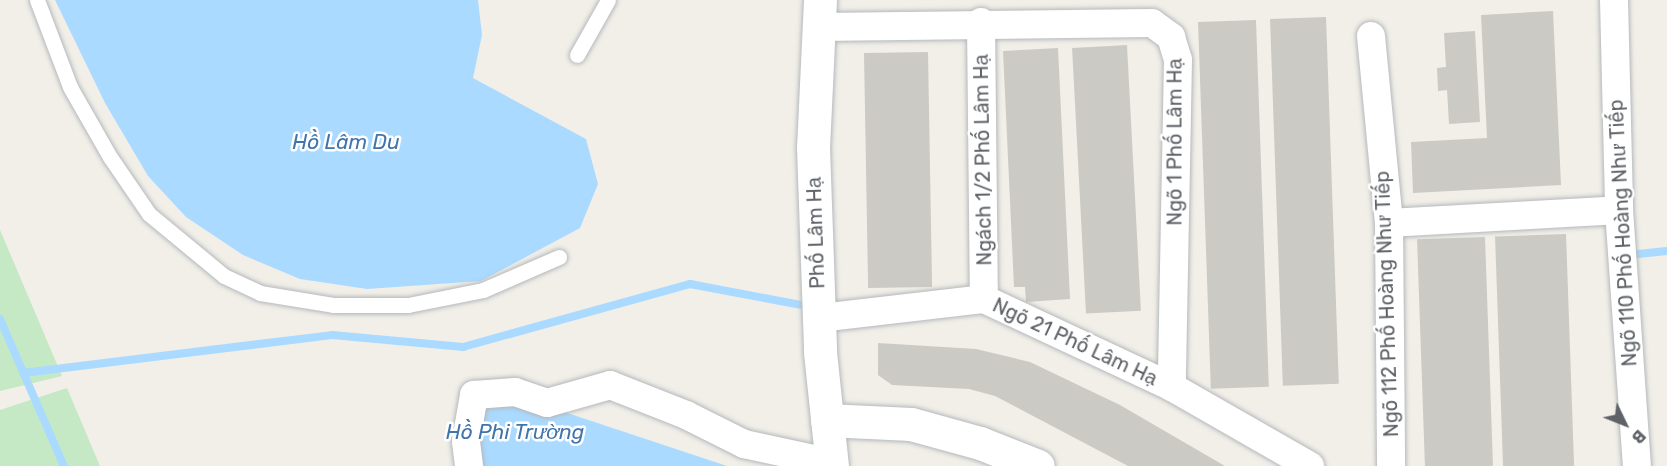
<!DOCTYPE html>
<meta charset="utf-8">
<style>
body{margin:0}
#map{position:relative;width:1667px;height:466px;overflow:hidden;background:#f1efe8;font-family:Rubik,sans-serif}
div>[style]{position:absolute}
.green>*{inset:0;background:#c5e8c5}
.water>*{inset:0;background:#aadaff}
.stream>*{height:8px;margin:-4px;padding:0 4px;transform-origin:4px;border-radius:4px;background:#aadaff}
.building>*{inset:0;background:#cccac5;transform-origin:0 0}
.roads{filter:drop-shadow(0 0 2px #b5b8bc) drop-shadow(0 0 2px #b5b8bc)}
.lane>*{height:15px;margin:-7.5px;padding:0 7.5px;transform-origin:7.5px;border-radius:7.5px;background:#fff}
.street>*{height:28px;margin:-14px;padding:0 14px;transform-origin:14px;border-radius:14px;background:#fff}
.secondary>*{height:33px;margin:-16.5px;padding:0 16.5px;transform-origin:16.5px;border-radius:16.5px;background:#fff}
span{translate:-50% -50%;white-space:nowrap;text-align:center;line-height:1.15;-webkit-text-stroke:5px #fff;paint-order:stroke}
.street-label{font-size:20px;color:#5f6368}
.water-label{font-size:21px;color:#4174aa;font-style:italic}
.north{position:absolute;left:1595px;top:394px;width:60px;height:60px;-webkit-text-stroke:4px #fff;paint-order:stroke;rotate:133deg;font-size:16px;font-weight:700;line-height:24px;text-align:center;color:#5f6368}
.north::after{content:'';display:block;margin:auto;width:21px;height:27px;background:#5f6368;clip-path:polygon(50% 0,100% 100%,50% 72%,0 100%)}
</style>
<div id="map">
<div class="green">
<div style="clip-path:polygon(0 230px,62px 376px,0 391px)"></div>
<div style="clip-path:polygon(67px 388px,100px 466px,0 466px,0 410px)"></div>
</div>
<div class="water">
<div style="clip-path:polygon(55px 0,478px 0,482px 35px,473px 78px,586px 139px,598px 184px,580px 228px,481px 281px,367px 289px,300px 279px,243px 255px,186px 217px,148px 176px,105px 103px)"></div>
<div style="clip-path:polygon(516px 396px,727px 466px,484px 466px,474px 443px,479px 404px)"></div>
</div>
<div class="stream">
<div style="left:1638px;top:254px;width:29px;rotate:-6deg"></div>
<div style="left:0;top:319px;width:160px;rotate:66.5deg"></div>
<div style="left:23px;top:373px;width:311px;rotate:-7deg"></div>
<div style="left:332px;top:335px;width:132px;rotate:5.2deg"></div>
<div style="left:463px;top:347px;width:236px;rotate:-15.5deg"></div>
<div style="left:690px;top:284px;width:118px;rotate:10.7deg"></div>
</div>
<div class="building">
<div style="clip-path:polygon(1553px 11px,1561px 185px,1413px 193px,1411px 142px,1487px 138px,1481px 15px)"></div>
<div style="left:1326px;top:17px;width:367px;height:56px;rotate:88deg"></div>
<div style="left:1256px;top:20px;width:367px;height:58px;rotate:88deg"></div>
<div style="clip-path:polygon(1475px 31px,1480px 122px,1449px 124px,1447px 90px,1438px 91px,1437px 68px,1446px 67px,1444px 33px)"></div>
<div style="left:1127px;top:45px;width:266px;height:55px;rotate:87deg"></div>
<div style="clip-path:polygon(1058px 48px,1070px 299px,1026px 302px,1025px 287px,1014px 287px,1003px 51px)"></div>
<div style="left:928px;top:52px;width:235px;height:64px;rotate:89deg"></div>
<div style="left:1566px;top:234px;width:232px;height:71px;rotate:88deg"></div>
<div style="left:1485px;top:237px;width:229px;height:68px;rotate:88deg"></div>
<div style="clip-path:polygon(878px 343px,976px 349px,1030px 362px,1120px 405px,1225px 466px,1128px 466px,995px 396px,969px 389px,892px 385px,878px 375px)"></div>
</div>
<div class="roads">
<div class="lane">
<div style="left:37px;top:0;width:93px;rotate:69.2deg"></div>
<div style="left:70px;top:87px;width:81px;rotate:60.3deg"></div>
<div style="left:110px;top:157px;width:69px;rotate:55.6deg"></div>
<div style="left:149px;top:214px;width:97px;rotate:39.6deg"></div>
<div style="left:224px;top:276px;width:40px;rotate:25deg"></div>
<div style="left:260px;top:293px;width:74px;rotate:9.3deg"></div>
<div style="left:333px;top:305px;width:75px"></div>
<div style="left:408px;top:305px;width:76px;rotate:-11.3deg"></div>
<div style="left:483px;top:290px;width:83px;rotate:-23.5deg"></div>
<div style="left:577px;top:55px;width:63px;rotate:-60.6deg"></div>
</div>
<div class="street">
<div style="left:1614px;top:0;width:210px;rotate:88.6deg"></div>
<div style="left:1619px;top:210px;width:257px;rotate:86deg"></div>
<div style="left:981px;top:22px;width:277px;rotate:89.4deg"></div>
<div style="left:820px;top:27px;width:332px;rotate:-0.7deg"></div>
<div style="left:1152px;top:23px;width:24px;rotate:36deg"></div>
<div style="left:1171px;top:37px;width:24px;rotate:73deg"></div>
<div style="left:1178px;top:60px;width:327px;rotate:91.1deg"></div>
<div style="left:1371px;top:36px;width:188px;rotate:84.5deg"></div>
<div style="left:1389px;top:223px;width:243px;rotate:89.5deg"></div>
<div style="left:1389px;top:223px;width:230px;rotate:-3.2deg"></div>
<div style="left:820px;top:318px;width:165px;rotate:-6.6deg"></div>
<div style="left:984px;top:299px;width:208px;rotate:25.1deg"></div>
<div style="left:1172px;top:387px;width:159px;rotate:29.8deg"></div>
<div style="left:469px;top:466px;width:25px;rotate:-97deg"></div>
<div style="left:466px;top:441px;width:47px;rotate:-80.1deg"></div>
<div style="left:474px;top:395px;width:41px;rotate:-4.2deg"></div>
<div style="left:515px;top:392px;width:34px;rotate:19deg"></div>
<div style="left:547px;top:403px;width:66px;rotate:-15.9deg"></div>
<div style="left:610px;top:385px;width:82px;rotate:21.5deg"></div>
<div style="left:686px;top:415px;width:65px;rotate:26.6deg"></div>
<div style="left:744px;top:444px;width:90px;rotate:12.2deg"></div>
</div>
<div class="secondary">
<div style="left:820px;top:0;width:147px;rotate:92.7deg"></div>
<div style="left:813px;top:147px;width:205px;rotate:88deg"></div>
<div style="left:820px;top:352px;width:115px;rotate:84deg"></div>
<div style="left:827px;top:420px;width:84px;rotate:2.7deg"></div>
<div style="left:911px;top:424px;width:72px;rotate:15.4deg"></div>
<div style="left:980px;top:443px;width:62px;rotate:21.6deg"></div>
</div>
</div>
<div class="street-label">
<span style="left:1175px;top:142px;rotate:-90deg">Ngõ 1 Phố Lâm Hạ</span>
<span style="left:983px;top:160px;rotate:-91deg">Ngách 1/2 Phố Lâm Hạ</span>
<span style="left:816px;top:233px;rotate:-92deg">Phố Lâm Hạ</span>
<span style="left:1623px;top:233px;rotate:-93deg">Ngõ 110 Phố Hoàng Như Tiếp</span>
<span style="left:1387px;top:304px;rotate:-92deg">Ngõ 112 Phố Hoàng Như Tiếp</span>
<span style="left:1075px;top:342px;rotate:25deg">Ngõ 21 Phố Lâm Hạ</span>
</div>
<div class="water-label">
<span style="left:346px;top:142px">Hồ Lâm Du</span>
<span style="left:515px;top:432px">Hồ Phi Trường</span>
</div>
<div class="north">B</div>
</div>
